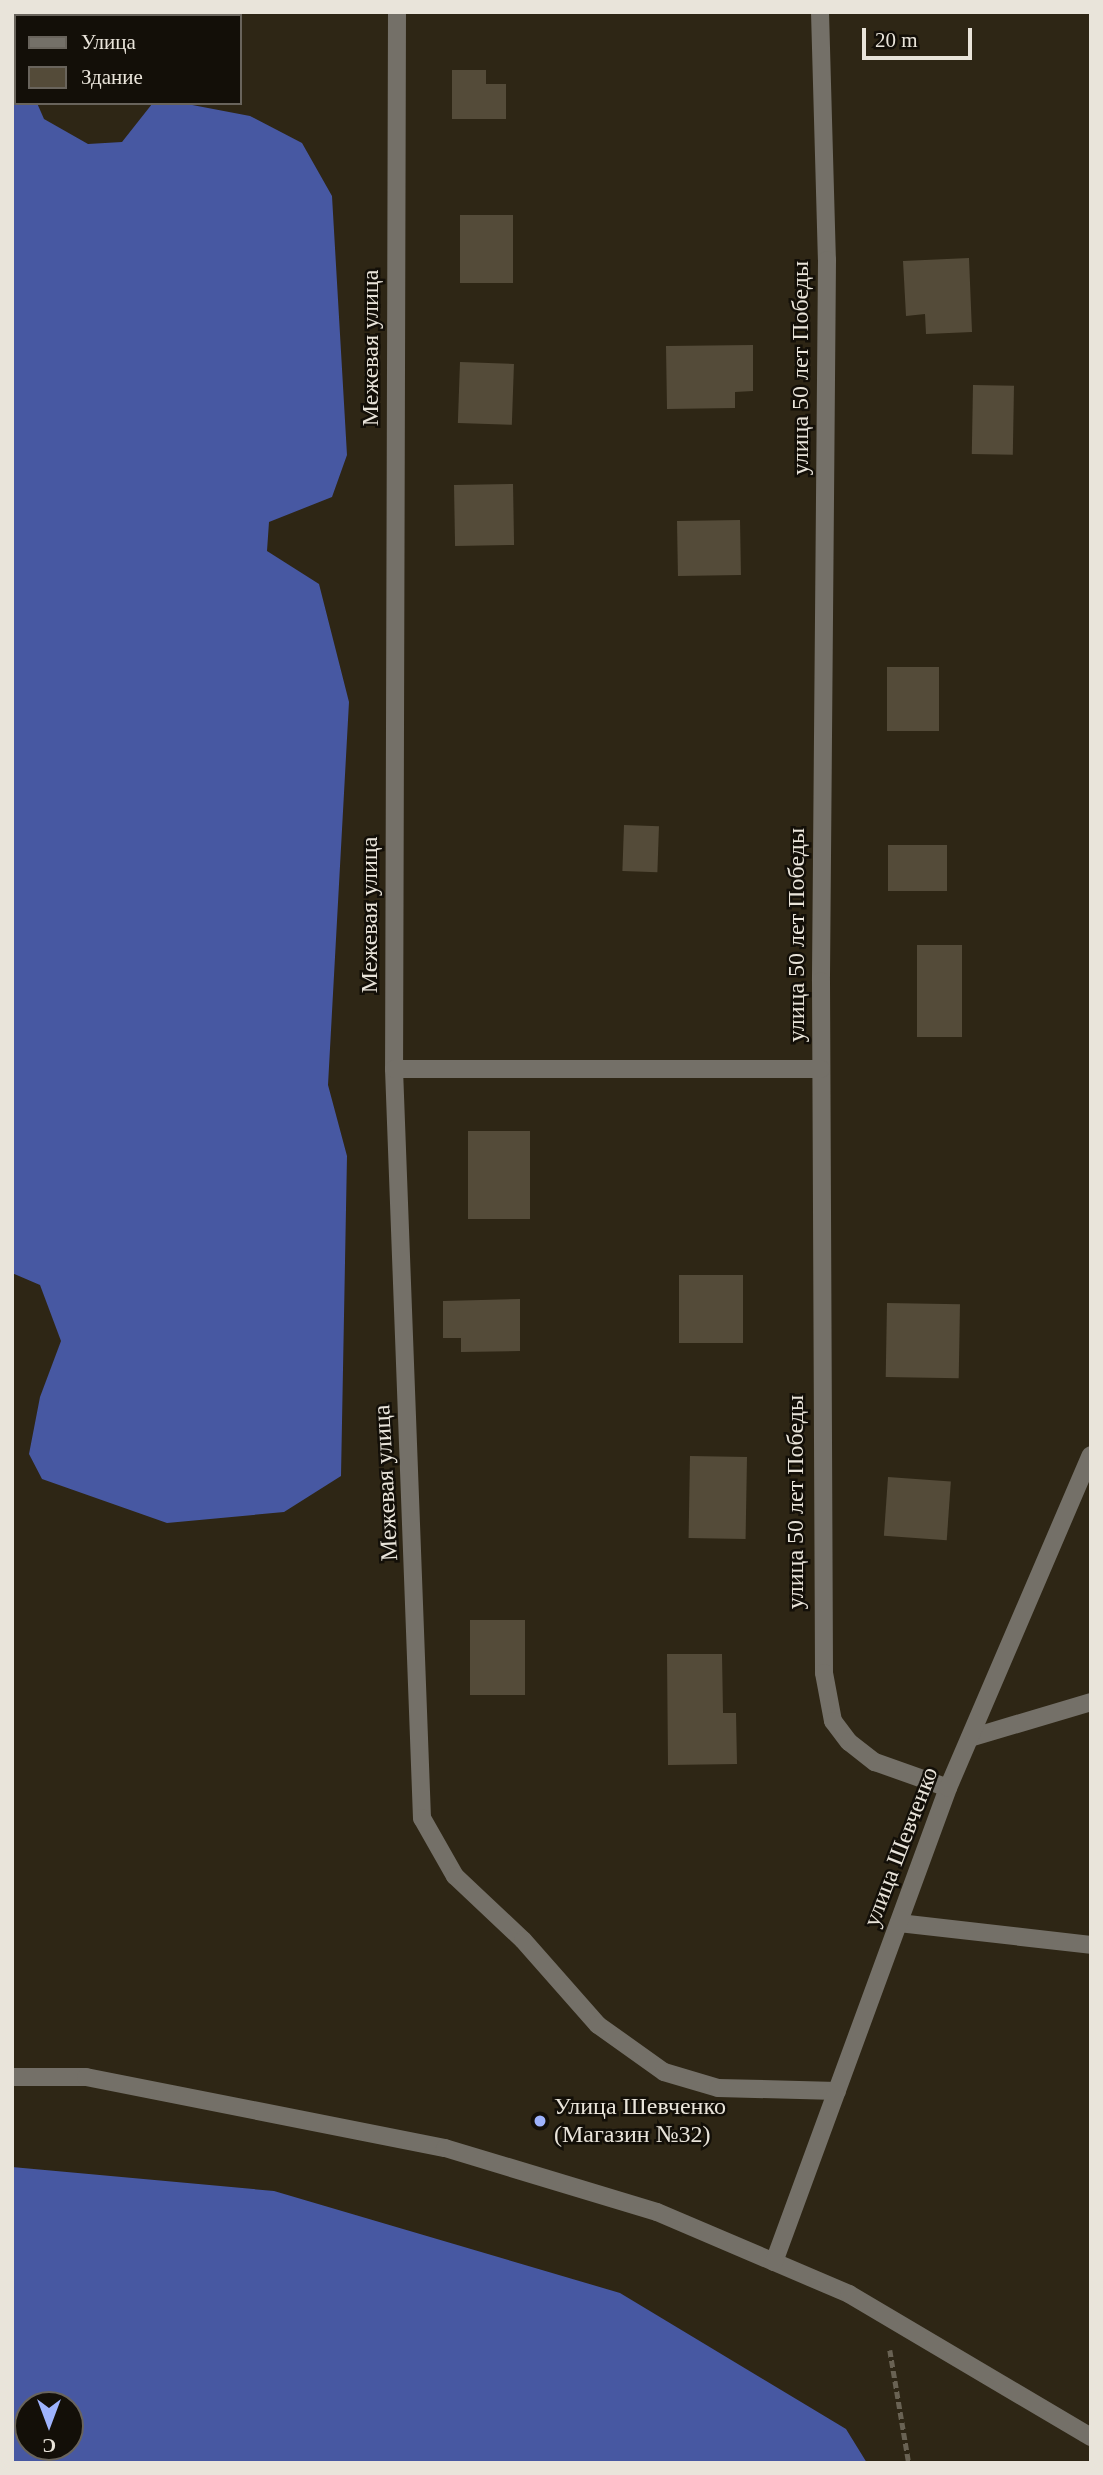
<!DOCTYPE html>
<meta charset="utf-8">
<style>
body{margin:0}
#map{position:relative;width:1103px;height:2475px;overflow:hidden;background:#2e2615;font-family:Georgia,serif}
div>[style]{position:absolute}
.forest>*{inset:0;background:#4758a2}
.building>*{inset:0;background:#544b39;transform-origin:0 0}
.path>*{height:4.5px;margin-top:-2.25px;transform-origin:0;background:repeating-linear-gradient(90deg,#696253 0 7px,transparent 0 10.5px)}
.minor>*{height:18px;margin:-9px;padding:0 9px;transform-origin:9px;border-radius:9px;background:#747068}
.dots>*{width:19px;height:19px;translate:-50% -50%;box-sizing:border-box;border:4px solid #130f08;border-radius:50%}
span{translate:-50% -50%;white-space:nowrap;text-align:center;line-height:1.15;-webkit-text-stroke:5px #130f08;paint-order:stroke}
.street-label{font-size:24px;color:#e9e4da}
.poi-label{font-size:24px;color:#e9e4da}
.left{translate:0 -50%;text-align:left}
.frame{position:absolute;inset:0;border:14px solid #e9e4da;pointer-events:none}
.legend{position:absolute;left:14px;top:14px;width:228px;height:91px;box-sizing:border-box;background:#130f08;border:2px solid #69645c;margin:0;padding:9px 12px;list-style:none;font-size:21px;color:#e9e4da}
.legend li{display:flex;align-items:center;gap:14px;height:35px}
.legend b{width:35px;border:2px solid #69645c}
.north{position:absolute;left:14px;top:2391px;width:70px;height:70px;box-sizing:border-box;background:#130f08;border:2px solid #69645c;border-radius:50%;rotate:180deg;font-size:19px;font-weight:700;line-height:28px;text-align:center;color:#e9e4da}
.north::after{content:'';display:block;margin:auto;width:24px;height:32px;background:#9eb3fd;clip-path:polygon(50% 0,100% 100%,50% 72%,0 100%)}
.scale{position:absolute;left:862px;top:28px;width:110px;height:32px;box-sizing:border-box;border:4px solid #e9e4da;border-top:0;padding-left:9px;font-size:21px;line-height:24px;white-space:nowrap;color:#e9e4da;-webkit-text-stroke:5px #130f08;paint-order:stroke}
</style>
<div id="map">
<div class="forest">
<div style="clip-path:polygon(12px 45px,16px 103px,37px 103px,44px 119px,88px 144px,122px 142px,152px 104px,187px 104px,250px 116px,302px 143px,332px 196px,347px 455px,332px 497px,269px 522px,267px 551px,319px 584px,349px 702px,328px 1085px,347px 1156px,341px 1476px,284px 1512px,167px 1523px,42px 1479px,29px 1454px,40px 1397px,61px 1341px,40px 1285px,12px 1273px)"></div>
<div style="clip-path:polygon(evenodd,12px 2167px,274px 2191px,620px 2293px,846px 2429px,867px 2463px,12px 2463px,12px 2167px,28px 2405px,70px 2405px,70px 2447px,28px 2447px,28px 2405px)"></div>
</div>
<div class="building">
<div style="clip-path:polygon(452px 70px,486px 70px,486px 84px,506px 84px,506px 119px,452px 119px)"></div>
<div style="left:460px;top:215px;width:53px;height:68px"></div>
<div style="clip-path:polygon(969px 258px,972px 332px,926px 334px,925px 314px,906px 316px,903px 261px)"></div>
<div style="clip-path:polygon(753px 345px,753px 391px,735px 392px,735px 408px,667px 409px,666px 346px)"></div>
<div style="left:460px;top:362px;width:54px;height:61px;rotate:2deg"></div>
<div style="left:973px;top:385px;width:41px;height:69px;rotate:1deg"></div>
<div style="left:513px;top:484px;width:61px;height:59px;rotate:89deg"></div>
<div style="left:740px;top:520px;width:55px;height:63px;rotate:89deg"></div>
<div style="left:887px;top:667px;width:52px;height:64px"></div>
<div style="left:624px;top:825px;width:35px;height:46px;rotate:2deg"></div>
<div style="left:888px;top:845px;width:59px;height:46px"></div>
<div style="left:917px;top:945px;width:45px;height:92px"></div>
<div style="left:468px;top:1131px;width:62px;height:88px"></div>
<div style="left:679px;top:1275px;width:64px;height:68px"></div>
<div style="clip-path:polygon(520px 1299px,520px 1351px,461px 1352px,461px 1338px,443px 1338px,443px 1301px)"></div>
<div style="left:887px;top:1303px;width:73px;height:74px;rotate:1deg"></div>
<div style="left:690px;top:1456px;width:57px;height:82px;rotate:1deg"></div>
<div style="left:888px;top:1477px;width:63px;height:59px;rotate:4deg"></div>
<div style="left:470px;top:1620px;width:55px;height:75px"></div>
<div style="clip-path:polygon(667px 1654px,722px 1654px,723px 1713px,736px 1713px,737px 1764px,668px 1765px)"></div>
</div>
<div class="path">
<div style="left:890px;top:2350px;width:115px;rotate:80.5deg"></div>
</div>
<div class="minor">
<div style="left:397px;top:12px;width:1057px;rotate:90.16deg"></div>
<div style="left:394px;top:1069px;width:750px;rotate:87.86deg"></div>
<div style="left:422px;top:1818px;width:67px;rotate:60.4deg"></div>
<div style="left:455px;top:1876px;width:93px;rotate:43.3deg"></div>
<div style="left:523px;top:1940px;width:113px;rotate:48.6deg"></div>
<div style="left:598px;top:2025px;width:81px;rotate:35.5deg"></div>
<div style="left:664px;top:2072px;width:56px;rotate:16.5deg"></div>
<div style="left:718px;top:2088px;width:119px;rotate:1.4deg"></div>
<div style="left:820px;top:12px;width:248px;rotate:88.4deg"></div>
<div style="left:827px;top:260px;width:721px;rotate:90.48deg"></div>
<div style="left:821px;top:981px;width:692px;rotate:89.75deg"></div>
<div style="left:824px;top:1673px;width:49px;rotate:79.4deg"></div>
<div style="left:833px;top:1721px;width:26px;rotate:53deg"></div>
<div style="left:849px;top:1742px;width:33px;rotate:38deg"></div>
<div style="left:875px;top:1762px;width:77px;rotate:19.6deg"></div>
<div style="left:394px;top:1069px;width:427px"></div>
<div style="left:970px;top:1738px;width:126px;rotate:-16.6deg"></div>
<div style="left:899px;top:1923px;width:193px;rotate:6.5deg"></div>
<div style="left:12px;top:2077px;width:74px"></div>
<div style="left:86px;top:2077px;width:366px;rotate:11.2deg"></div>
<div style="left:445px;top:2148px;width:221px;rotate:16.8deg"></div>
<div style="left:657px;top:2212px;width:209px;rotate:23.1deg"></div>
<div style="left:849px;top:2294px;width:281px;rotate:30.6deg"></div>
<div style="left:774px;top:2262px;width:505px;rotate:-69.84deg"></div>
<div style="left:948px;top:1788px;width:362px;rotate:-66.8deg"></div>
</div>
<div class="dots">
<div style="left:540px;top:2121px;background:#9eb3fd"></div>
</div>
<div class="street-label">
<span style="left:371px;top:348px;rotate:-90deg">Межевая улица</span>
<span style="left:801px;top:368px;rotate:-90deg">улица 50 лет Победы</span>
<span style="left:370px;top:915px;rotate:-90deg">Межевая улица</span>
<span style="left:797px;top:935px;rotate:-90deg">улица 50 лет Победы</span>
<span style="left:386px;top:1483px;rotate:-93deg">Межевая улица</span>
<span style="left:796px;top:1502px;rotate:-90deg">улица 50 лет Победы</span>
<span style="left:901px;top:1847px;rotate:-69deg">улица Шевченко</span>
</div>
<div class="poi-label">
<span class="left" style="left:554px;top:2121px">Улица Шевченко<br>(Магазин №32)</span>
</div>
<div class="frame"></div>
<ul class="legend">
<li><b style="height:9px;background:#747068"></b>Улица</li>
<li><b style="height:19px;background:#544b39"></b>Здание</li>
</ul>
<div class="north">С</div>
<div class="scale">20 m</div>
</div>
